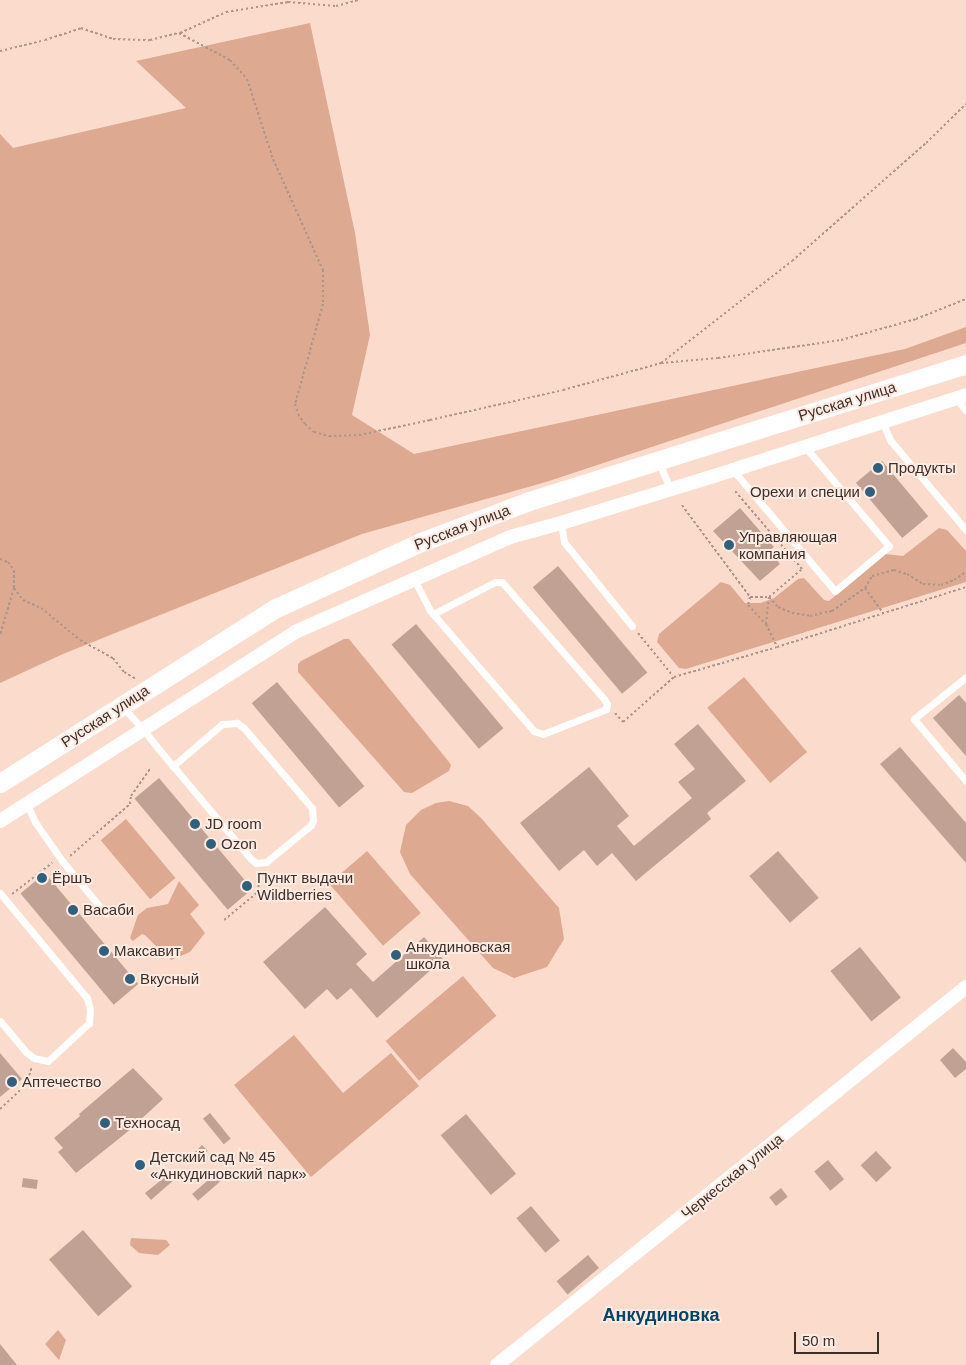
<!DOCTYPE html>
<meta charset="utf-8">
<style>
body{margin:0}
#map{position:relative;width:966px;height:1365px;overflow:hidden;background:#fbdbcc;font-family:Arial,sans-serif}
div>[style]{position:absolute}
.green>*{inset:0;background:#dda991;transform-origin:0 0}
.building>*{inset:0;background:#c0a193;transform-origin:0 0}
.path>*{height:2px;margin-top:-1px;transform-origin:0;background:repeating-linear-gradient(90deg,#ad958a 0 2.5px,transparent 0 5px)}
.lane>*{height:7px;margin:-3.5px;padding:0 3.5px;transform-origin:3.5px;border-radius:3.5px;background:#fff}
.street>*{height:14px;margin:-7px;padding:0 7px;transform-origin:7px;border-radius:7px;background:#fff}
.secondary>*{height:19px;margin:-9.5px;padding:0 9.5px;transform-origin:9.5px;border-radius:9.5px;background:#fff}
.dots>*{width:14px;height:14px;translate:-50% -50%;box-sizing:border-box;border:2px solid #ffebe2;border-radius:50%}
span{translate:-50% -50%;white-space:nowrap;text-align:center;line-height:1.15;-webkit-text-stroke:4px #ffebe2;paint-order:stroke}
.street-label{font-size:15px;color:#3c2f2a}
.poi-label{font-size:15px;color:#3c2f2a}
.left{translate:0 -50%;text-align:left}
.right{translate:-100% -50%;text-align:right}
.quarter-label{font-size:18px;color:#054464;font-weight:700}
.scale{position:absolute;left:794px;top:1332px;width:85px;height:22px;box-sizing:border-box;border:2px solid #3c2f2a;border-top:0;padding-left:6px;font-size:15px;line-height:18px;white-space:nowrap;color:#3c2f2a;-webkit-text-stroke:4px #ffebe2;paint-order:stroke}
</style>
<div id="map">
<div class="green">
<div style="clip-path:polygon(310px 23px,355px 233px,370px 335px,352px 415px,414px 454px,905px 349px,966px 327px,966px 343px,546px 482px,362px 534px,63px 654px,0 683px,0 134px,13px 148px,186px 108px,136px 61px)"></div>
<div style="clip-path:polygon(939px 528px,947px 530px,966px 551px,966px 582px,686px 669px,679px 668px,657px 642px,659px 634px,721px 582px,730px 585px,745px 603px,761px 603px,774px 598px,798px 579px,804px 578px,824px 600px,829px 601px,881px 557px,885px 554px,903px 556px)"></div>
<div style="clip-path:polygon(344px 639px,349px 639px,449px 762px,451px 765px,449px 771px,412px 793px,404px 792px,298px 672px,298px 664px,301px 661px)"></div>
<div style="left:744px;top:677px;width:98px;height:48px;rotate:50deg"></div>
<div style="clip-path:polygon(449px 801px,468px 806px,481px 818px,559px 908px,564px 939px,547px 967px,514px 978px,493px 968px,410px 874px,400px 852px,406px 825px,421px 810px,436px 803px)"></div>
<div style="left:126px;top:819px;width:77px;height:33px;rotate:50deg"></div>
<div style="left:367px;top:851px;width:82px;height:50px;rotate:49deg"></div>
<div style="clip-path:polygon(179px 881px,199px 905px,190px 914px,205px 933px,190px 952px,171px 960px,165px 951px,159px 949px,145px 935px,142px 934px,133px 941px,130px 938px,138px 915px,147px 908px,168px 904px)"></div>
<div style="left:463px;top:976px;width:52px;height:101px;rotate:50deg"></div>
<div style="clip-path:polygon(294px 1035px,343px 1093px,391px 1053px,419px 1086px,311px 1177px,234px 1085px)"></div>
<div style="clip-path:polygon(131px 1238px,166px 1240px,170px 1245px,158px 1255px,139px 1253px,130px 1245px)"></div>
<div style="clip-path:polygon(58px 1330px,66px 1340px,59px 1360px,45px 1344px)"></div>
</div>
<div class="building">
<div style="left:882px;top:461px;width:72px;height:34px;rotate:50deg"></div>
<div style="clip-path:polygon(740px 508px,774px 547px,769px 551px,780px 564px,760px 581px,713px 531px)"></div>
<div style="left:558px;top:566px;width:139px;height:33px;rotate:50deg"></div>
<div style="left:416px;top:624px;width:136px;height:32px;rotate:50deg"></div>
<div style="left:277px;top:682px;width:136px;height:33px;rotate:50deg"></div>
<div style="clip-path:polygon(959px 695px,966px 703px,966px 756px,933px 718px)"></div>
<div style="clip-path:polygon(698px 724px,746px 781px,707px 813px,711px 819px,636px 881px,612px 853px,597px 866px,584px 850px,559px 871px,520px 823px,589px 767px,629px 816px,617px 826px,634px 846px,692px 798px,678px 782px,695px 769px,674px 744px)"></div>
<div style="clip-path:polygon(900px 747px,966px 823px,966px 863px,880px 764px)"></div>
<div style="left:159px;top:778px;width:145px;height:32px;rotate:50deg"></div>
<div style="left:778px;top:851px;width:62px;height:38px;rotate:49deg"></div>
<div style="left:45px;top:873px;width:145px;height:32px;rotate:50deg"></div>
<div style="clip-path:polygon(325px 907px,367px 954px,356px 964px,373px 982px,424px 937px,443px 959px,377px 1018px,351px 988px,337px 1000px,327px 989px,305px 1009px,263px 962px)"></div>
<div style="left:860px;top:947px;width:65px;height:38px;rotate:51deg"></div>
<div style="clip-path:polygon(953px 1048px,966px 1062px,966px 1069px,955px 1078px,940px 1060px)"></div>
<div style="clip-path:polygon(0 1053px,22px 1079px,0 1097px)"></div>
<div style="clip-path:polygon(133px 1068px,163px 1099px,126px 1133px,76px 1173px,58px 1152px,63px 1148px,54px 1138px,80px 1116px,79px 1114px)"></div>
<div style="left:210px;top:1113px;width:33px;height:9px;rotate:51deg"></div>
<div style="left:466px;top:1114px;width:78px;height:33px;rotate:50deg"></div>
<div style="left:202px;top:1145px;width:8px;height:16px;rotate:45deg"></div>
<div style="left:876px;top:1151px;width:23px;height:21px;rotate:47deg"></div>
<div style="left:828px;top:1160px;width:25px;height:18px;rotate:50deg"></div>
<div style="clip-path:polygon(170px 1173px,175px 1179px,151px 1200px,145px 1193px)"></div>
<div style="left:214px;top:1175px;width:9px;height:29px;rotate:49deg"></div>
<div style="left:23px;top:1178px;width:15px;height:9px;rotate:8deg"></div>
<div style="left:781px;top:1188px;width:11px;height:15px;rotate:52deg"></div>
<div style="left:531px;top:1206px;width:45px;height:19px;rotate:50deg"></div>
<div style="left:83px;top:1230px;width:75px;height:45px;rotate:49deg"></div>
<div style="left:588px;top:1255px;width:17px;height:41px;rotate:50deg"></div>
<div style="clip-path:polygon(0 1344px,17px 1365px,0 1365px)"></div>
</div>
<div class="path">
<div style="left:180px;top:33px;width:51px;rotate:-24.5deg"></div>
<div style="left:226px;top:12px;width:63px;rotate:-9.2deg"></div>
<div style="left:288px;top:2px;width:48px;rotate:4.8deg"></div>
<div style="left:336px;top:6px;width:24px;rotate:-15deg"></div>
<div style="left:0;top:51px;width:46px;rotate:-13.7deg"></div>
<div style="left:45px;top:40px;width:38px;rotate:-18deg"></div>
<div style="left:81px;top:28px;width:34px;rotate:19deg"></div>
<div style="left:113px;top:39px;width:37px;rotate:2deg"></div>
<div style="left:150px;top:40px;width:30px;rotate:-14deg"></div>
<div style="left:179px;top:33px;width:58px;rotate:27.9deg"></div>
<div style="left:230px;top:60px;width:25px;rotate:48deg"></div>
<div style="left:247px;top:79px;width:84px;rotate:72deg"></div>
<div style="left:273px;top:159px;width:122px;rotate:65.8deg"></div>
<div style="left:323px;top:270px;width:34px;rotate:90deg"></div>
<div style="left:323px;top:304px;width:104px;rotate:105.6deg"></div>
<div style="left:295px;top:404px;width:10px;rotate:73deg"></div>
<div style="left:298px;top:414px;width:12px;rotate:55deg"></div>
<div style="left:305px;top:424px;width:12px;rotate:42deg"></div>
<div style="left:314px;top:432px;width:16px;rotate:15deg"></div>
<div style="left:329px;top:436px;width:30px;rotate:-2deg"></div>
<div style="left:359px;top:435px;width:73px;rotate:-11.9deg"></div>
<div style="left:430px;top:420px;width:136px;rotate:-12.7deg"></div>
<div style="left:563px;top:390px;width:102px;rotate:-15.4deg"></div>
<div style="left:661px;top:363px;width:57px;rotate:-5deg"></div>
<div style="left:718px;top:358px;width:124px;rotate:-8.3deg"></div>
<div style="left:841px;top:340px;width:78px;rotate:-15.6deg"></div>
<div style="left:916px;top:319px;width:54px;rotate:-21.8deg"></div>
<div style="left:661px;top:363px;width:166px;rotate:-37.9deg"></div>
<div style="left:792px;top:261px;width:179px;rotate:-41.4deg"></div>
<div style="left:926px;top:143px;width:56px;rotate:-44.3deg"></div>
<div style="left:682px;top:505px;width:114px;rotate:53.5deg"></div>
<div style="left:750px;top:597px;width:19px"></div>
<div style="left:769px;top:597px;width:43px;rotate:-40.3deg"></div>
<div style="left:802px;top:569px;width:104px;rotate:-130.7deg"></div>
<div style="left:0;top:559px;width:9px;rotate:21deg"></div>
<div style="left:8px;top:562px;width:10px;rotate:53deg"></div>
<div style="left:14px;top:570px;width:18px;rotate:90deg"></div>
<div style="left:14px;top:588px;width:49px;rotate:106.6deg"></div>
<div style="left:14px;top:588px;width:15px;rotate:53deg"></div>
<div style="left:23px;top:600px;width:20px;rotate:24deg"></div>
<div style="left:41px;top:608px;width:50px;rotate:39.4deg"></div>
<div style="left:80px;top:640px;width:38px;rotate:29deg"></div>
<div style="left:113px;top:658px;width:18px;rotate:52deg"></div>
<div style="left:124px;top:672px;width:14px;rotate:30deg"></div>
<div style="left:865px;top:588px;width:14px;rotate:-60deg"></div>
<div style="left:872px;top:576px;width:23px;rotate:-15deg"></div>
<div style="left:894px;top:570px;width:14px;rotate:17deg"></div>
<div style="left:907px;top:574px;width:19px;rotate:32deg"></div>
<div style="left:923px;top:584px;width:18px;rotate:3deg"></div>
<div style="left:941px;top:585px;width:14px;rotate:-21deg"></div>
<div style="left:954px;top:580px;width:14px;rotate:-34deg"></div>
<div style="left:750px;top:597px;width:8px;rotate:104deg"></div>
<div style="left:748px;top:605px;width:26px;rotate:47deg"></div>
<div style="left:766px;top:624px;width:25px;rotate:64deg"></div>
<div style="left:769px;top:597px;width:13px;rotate:48deg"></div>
<div style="left:778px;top:607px;width:15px;rotate:23deg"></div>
<div style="left:792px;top:613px;width:18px;rotate:9deg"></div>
<div style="left:810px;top:616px;width:23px;rotate:-13deg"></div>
<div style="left:832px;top:611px;width:40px;rotate:-34.9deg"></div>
<div style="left:865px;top:588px;width:31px;rotate:54deg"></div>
<div style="left:766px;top:624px;width:27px;rotate:-84deg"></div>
<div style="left:638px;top:633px;width:55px;rotate:50.9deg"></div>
<div style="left:615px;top:713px;width:12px;rotate:48deg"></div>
<div style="left:623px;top:722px;width:68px;rotate:-41.4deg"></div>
<div style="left:674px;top:677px;width:107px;rotate:-16.2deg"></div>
<div style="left:777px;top:647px;width:198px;rotate:-17.6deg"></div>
<div style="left:70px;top:856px;width:79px;rotate:-40.9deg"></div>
<div style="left:130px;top:804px;width:8px;rotate:-83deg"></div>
<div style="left:131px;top:796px;width:33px;rotate:-55deg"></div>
<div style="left:12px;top:894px;width:51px;rotate:-37.8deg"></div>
<div style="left:224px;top:920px;width:44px;rotate:-39.5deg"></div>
<div style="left:258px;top:892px;width:21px;rotate:-85deg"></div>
<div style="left:0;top:1109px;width:35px;rotate:-43deg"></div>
<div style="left:26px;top:1085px;width:20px;rotate:-72deg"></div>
</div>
<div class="lane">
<div style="left:956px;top:398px;width:16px;rotate:52deg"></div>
<div style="left:882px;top:421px;width:21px;rotate:67deg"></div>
<div style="left:890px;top:440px;width:118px;rotate:49.8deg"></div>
<div style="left:658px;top:461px;width:30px;rotate:66deg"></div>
<div style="left:733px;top:470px;width:158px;rotate:49.9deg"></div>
<div style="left:835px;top:591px;width:70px;rotate:-39.8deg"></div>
<div style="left:889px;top:546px;width:130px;rotate:-130.3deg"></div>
<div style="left:561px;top:523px;width:19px;rotate:81deg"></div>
<div style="left:564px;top:542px;width:108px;rotate:51deg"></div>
<div style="left:414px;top:579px;width:34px;rotate:63deg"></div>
<div style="left:429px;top:609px;width:6px;rotate:51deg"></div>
<div style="left:433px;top:614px;width:37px;rotate:49deg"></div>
<div style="left:457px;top:642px;width:118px;rotate:49.1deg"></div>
<div style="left:534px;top:731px;width:9px;rotate:18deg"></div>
<div style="left:543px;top:734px;width:68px;rotate:-21.6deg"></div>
<div style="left:606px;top:709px;width:5px;rotate:-79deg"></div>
<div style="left:607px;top:704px;width:6px;rotate:-121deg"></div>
<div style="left:604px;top:699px;width:155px;rotate:-131.1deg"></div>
<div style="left:502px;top:582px;width:7px;rotate:180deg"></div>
<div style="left:495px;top:582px;width:70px;rotate:152.7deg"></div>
<div style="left:966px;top:677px;width:67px;rotate:141.1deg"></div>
<div style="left:914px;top:719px;width:81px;rotate:50deg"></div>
<div style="left:122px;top:706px;width:31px;rotate:48deg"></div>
<div style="left:143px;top:729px;width:23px;rotate:52deg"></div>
<div style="left:157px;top:747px;width:25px;rotate:50deg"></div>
<div style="left:173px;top:766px;width:121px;rotate:50deg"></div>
<div style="left:251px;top:859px;width:6px;rotate:39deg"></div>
<div style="left:256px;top:863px;width:10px;rotate:-6deg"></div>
<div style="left:266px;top:862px;width:58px;rotate:-39.4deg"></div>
<div style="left:311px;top:825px;width:5px;rotate:-68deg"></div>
<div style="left:313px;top:820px;width:12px;rotate:-95deg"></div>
<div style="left:312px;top:808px;width:105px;rotate:-130.4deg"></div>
<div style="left:244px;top:728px;width:9px;rotate:-144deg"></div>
<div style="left:237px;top:723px;width:15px;rotate:176deg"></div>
<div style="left:222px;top:724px;width:65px;rotate:139.4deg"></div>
<div style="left:27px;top:804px;width:20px;rotate:66deg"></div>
<div style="left:35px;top:822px;width:49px;rotate:55deg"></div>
<div style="left:63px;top:862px;width:67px;rotate:50.4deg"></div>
<div style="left:0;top:893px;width:136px;rotate:50.4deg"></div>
<div style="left:87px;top:998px;width:11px;rotate:75deg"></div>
<div style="left:90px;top:1009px;width:14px;rotate:94deg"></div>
<div style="left:89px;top:1023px;width:56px;rotate:137.2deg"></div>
<div style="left:48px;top:1061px;width:14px;rotate:-168deg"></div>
<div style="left:34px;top:1058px;width:10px;rotate:-143deg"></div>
<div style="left:26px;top:1052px;width:40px;rotate:-130deg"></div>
</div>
<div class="street">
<div style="left:0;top:821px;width:350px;rotate:-32.6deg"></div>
<div style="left:295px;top:632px;width:235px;rotate:-23.8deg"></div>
<div style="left:510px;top:537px;width:53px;rotate:-15.4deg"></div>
<div style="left:561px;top:523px;width:180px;rotate:-17.1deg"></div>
<div style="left:733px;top:470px;width:245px;rotate:-17.8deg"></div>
<div style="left:497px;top:1365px;width:602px;rotate:-38.87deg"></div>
</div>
<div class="secondary">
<div style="left:0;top:783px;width:327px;rotate:-32.4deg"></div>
<div style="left:276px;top:608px;width:159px;rotate:-24.5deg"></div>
<div style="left:421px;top:542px;width:116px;rotate:-20.8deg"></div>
<div style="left:529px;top:501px;width:458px;rotate:-17.4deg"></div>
</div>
<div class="dots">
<div style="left:878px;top:468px;background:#31607f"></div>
<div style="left:870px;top:492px;background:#31607f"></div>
<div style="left:729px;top:545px;background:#31607f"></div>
<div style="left:195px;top:824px;background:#31607f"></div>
<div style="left:211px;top:844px;background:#31607f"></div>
<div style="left:42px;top:878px;background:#31607f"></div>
<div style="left:247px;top:886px;background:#31607f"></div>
<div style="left:73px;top:910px;background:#31607f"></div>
<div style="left:104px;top:951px;background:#31607f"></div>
<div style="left:396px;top:955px;background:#31607f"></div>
<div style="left:130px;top:979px;background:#31607f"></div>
<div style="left:12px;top:1082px;background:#31607f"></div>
<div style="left:105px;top:1123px;background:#31607f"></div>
<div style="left:140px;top:1165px;background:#31607f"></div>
</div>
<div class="street-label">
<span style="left:847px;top:401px;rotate:-17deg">Русская улица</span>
<span style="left:462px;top:527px;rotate:-21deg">Русская улица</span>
<span style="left:105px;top:716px;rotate:-33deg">Русская улица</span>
<span style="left:732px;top:1176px;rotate:-39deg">Черкесская улица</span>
</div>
<div class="poi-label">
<span class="left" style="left:888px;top:468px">Продукты</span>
<span class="right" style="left:860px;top:492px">Орехи и специи</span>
<span class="left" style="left:739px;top:545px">Управляющая<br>компания</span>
<span class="left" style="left:205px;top:824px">JD room</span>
<span class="left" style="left:221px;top:844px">Ozon</span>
<span class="left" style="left:257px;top:886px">Пункт выдачи<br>Wildberries</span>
<span class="left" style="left:52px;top:878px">Ёршъ</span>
<span class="left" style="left:83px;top:910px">Васаби</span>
<span class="left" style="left:406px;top:955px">Анкудиновская<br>школа</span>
<span class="left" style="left:114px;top:951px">Максавит</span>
<span class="left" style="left:140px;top:979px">Вкусный</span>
<span class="left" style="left:22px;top:1082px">Аптечество</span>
<span class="left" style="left:115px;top:1123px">Техносад</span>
<span class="left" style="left:150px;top:1165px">Детский сад № 45<br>«Анкудиновский парк»</span>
</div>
<div class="quarter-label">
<span style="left:661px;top:1315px">Анкудиновка</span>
</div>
<div class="scale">50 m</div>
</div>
